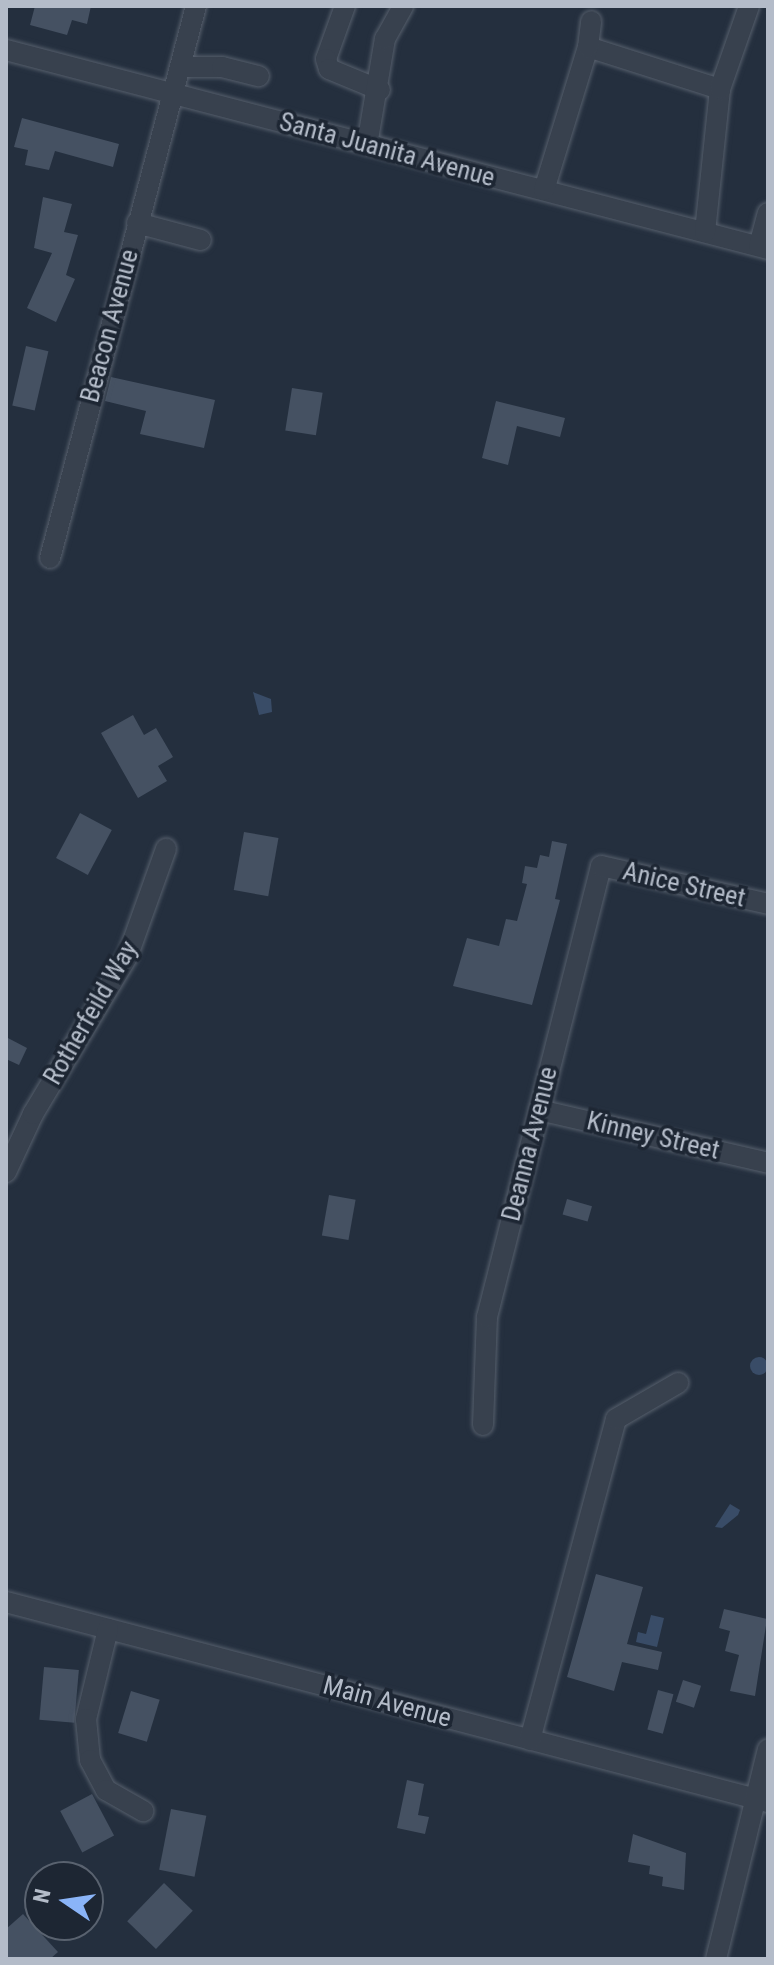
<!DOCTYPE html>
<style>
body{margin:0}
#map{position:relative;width:774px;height:1965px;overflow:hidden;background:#242f3e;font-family:"Roboto Condensed",sans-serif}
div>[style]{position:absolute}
.water>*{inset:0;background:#394c67}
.round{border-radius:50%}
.building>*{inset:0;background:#455162;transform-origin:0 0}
.roads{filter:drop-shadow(0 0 2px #565f6c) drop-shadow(0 0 2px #565f6c)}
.minor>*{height:20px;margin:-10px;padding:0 10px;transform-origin:10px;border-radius:10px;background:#38414e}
span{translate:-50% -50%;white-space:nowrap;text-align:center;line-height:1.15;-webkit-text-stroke:7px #1d2633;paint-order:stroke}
.street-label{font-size:26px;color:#b4bcc9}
.frame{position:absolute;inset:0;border:8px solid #b4bcc9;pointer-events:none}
.north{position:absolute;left:24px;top:1861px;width:80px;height:80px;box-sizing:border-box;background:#1d2633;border:2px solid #59626f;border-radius:50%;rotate:283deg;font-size:22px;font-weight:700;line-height:32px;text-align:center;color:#b4bcc9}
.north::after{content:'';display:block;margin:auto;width:28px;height:36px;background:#8ab4f8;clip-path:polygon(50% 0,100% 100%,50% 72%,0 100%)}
</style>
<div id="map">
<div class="water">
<div style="clip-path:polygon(253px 692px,271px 699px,272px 712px,259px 715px)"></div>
<div class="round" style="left:750px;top:1357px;width:18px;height:18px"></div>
<div style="clip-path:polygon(730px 1504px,740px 1510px,738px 1515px,722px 1528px,715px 1527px)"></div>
<div style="clip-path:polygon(651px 1615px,664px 1618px,657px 1647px,636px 1642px,638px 1632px,646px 1634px)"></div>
</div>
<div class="building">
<div style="clip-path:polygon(35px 6px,91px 6px,87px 24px,72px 20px,67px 35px,30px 25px)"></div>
<div style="clip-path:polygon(22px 118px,119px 144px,113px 167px,55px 151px,49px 170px,25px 165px,28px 150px,14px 147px)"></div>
<div style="clip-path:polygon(43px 197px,72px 204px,64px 232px,78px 235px,66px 275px,75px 279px,56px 322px,27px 308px,52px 253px,34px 248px)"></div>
<div style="left:26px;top:346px;width:23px;height:61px;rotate:13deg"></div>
<div style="clip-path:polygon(111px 377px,215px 400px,204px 448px,140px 434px,146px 411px,105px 401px)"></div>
<div style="left:292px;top:388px;width:31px;height:43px;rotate:9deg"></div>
<div style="clip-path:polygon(496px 401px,565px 418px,560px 437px,517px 426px,508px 465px,482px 458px)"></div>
<div style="clip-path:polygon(133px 715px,144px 735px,156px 728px,173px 757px,158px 766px,167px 781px,138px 798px,101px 733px)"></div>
<div style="left:80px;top:813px;width:36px;height:51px;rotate:28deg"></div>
<div style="left:244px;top:832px;width:35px;height:59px;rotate:10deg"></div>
<div style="clip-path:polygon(552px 841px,567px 844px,555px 899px,560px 900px,532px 1005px,453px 986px,467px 938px,499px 946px,506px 919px,517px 921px,527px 884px,522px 883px,525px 866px,537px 868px,540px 855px,549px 857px)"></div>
<div style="clip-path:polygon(6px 1037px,27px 1048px,19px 1065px,6px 1059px)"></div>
<div style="left:329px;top:1195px;width:27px;height:41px;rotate:10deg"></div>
<div style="left:567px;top:1199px;width:26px;height:16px;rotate:16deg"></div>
<div style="clip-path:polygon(596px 1574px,643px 1587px,627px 1644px,662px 1652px,658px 1670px,622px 1662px,614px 1691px,567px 1677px)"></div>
<div style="clip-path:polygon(724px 1609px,767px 1619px,755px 1696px,730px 1691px,739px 1655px,725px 1651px,730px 1631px,719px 1628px)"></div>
<div style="left:44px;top:1667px;width:35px;height:53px;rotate:5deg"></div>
<div style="left:683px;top:1680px;width:19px;height:23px;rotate:18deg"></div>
<div style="left:658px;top:1690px;width:16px;height:41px;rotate:15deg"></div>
<div style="left:131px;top:1691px;width:30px;height:44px;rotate:17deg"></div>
<div style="clip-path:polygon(407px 1780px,424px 1784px,418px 1815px,429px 1817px,425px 1834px,397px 1828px)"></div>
<div style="left:92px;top:1794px;width:47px;height:36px;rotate:62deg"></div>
<div style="left:171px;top:1809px;width:36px;height:62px;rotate:11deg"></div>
<div style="clip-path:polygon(633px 1834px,686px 1853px,684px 1890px,662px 1886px,663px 1877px,649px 1874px,650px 1866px,628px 1862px)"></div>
<div style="left:164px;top:1883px;width:40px;height:53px;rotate:44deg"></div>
<div style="clip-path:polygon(23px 1914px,58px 1952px,50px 1959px,6px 1959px,6px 1929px)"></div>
</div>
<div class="roads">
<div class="minor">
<div style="left:345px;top:6px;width:56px;rotate:109.7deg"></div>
<div style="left:326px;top:59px;width:10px;rotate:73deg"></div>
<div style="left:329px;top:69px;width:55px;rotate:22.4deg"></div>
<div style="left:588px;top:47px;width:139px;rotate:17.7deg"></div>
<div style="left:6px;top:50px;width:788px;rotate:14.64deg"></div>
<div style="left:181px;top:67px;width:41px"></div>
<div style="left:222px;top:67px;width:38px;rotate:14deg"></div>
<div style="left:367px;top:145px;width:108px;rotate:-80.4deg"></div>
<div style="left:385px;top:39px;width:38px;rotate:-61deg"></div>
<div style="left:544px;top:190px;width:150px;rotate:-72.9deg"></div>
<div style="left:588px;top:47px;width:26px;rotate:-83deg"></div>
<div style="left:137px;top:223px;width:66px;rotate:14.9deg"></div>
<div style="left:705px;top:232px;width:144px;rotate:-84deg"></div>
<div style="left:720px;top:89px;width:88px;rotate:-70.7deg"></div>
<div style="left:759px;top:246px;width:34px;rotate:-75deg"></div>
<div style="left:50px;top:558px;width:571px;rotate:-75.18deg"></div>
<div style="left:539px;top:1110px;width:235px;rotate:13deg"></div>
<div style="left:6px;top:1172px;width:64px;rotate:-65deg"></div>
<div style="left:33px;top:1114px;width:185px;rotate:-59.1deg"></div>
<div style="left:128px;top:955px;width:113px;rotate:-70.3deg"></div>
<div style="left:483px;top:1425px;width:108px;rotate:-87.9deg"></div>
<div style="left:487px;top:1317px;width:465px;rotate:-75.8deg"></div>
<div style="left:601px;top:866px;width:171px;rotate:12.8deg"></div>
<div style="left:6px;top:1602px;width:788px;rotate:14.71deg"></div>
<div style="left:108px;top:1629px;width:93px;rotate:103.7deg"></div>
<div style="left:86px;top:1719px;width:41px;rotate:84.4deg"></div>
<div style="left:90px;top:1760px;width:34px;rotate:62deg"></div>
<div style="left:106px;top:1790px;width:43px;rotate:29.6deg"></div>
<div style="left:530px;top:1740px;width:332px;rotate:-75deg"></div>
<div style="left:616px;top:1419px;width:72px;rotate:-30.1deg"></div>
<div style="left:716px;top:1959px;width:216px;rotate:-76.1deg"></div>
</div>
</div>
<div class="street-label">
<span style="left:387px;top:150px;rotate:15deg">Santa Juanita Avenue</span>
<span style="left:110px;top:326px;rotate:-75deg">Beacon Avenue</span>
<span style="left:684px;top:885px;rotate:13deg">Anice Street</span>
<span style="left:91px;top:1013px;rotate:-60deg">Rotherfeild Way</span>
<span style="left:653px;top:1136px;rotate:13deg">Kinney Street</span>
<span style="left:530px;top:1144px;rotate:-76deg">Deanna Avenue</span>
<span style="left:387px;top:1702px;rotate:15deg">Main Avenue</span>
</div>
<div class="frame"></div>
<div class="north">N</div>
</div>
